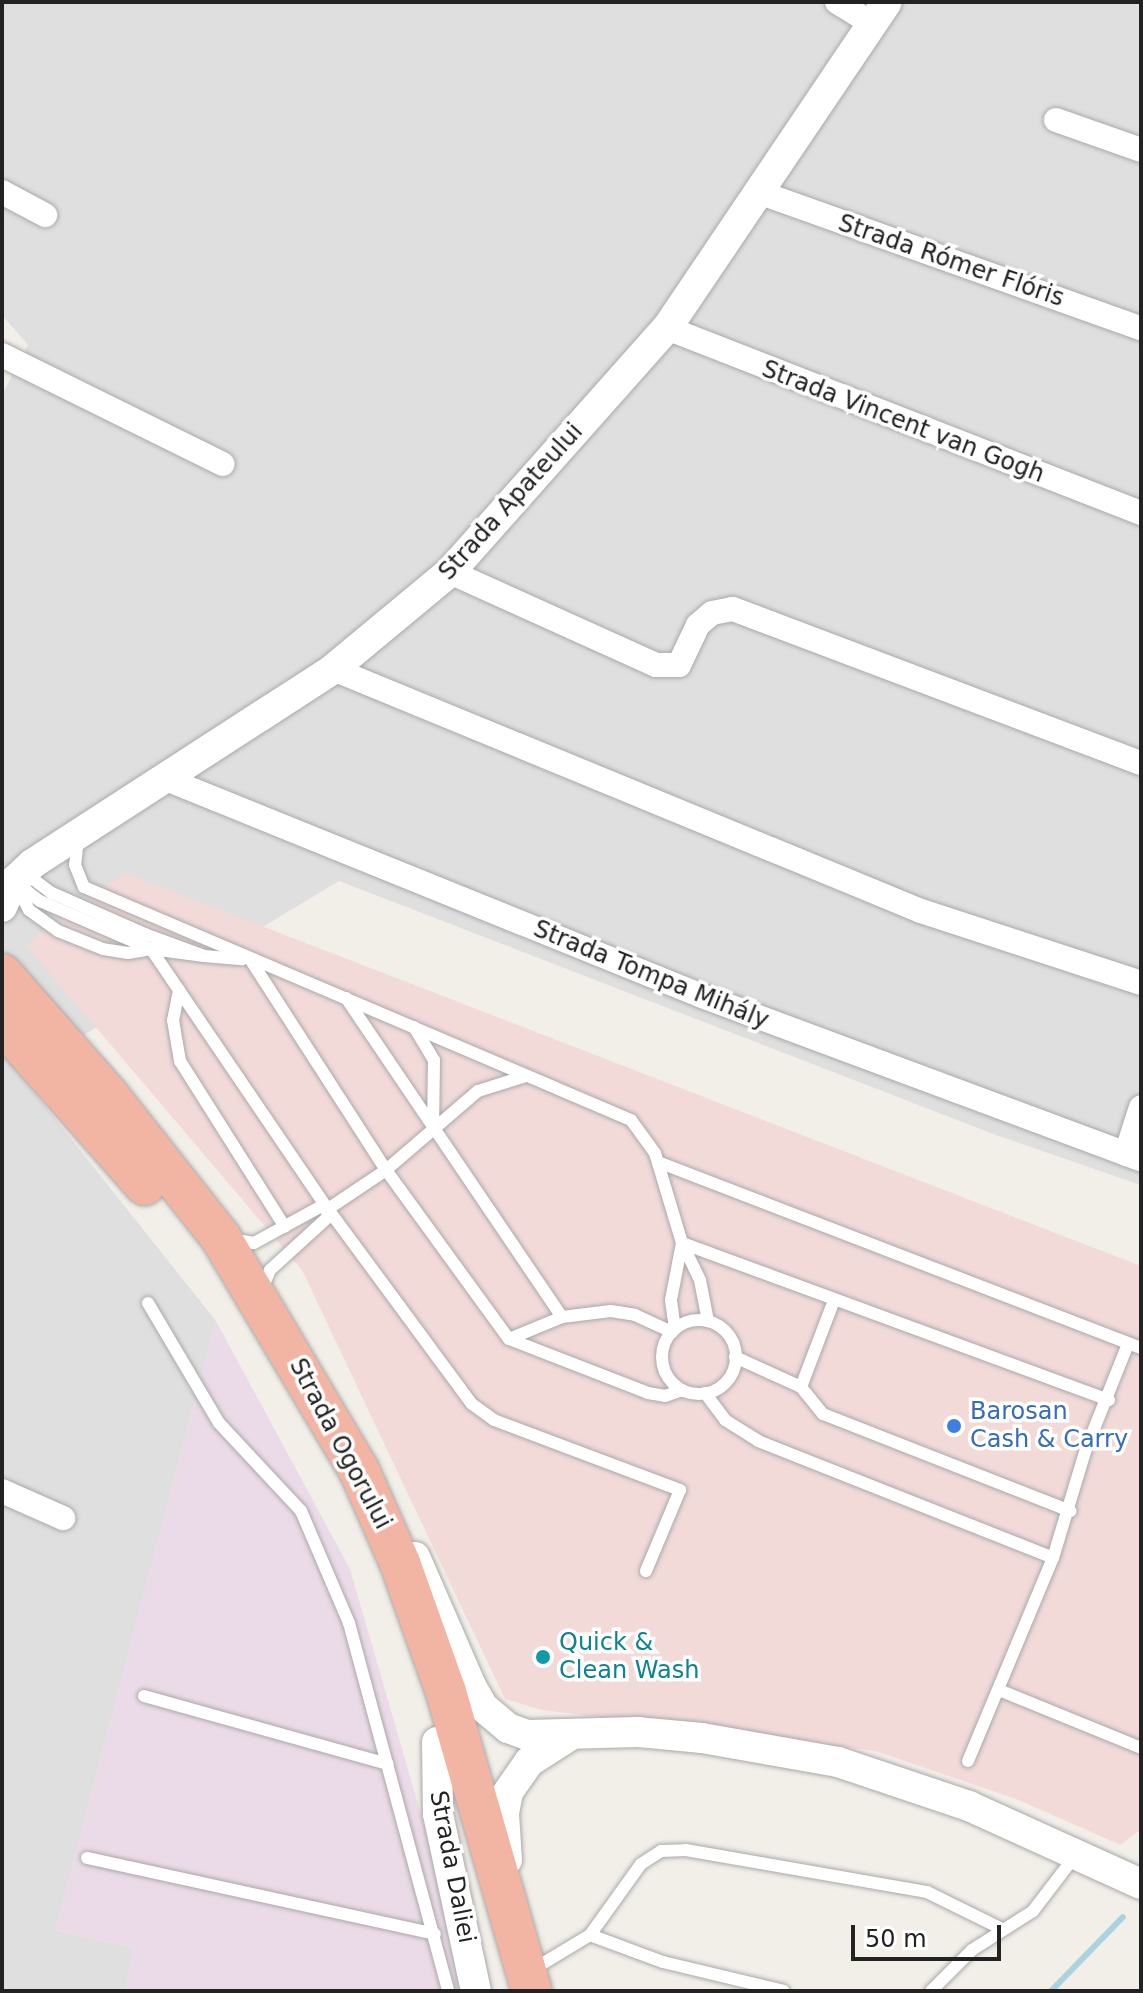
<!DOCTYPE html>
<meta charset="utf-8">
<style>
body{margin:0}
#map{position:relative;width:1143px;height:1993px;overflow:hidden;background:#f2efe9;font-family:"DejaVu Sans",sans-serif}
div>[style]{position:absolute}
.residential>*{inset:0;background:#e0dfdf}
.commercial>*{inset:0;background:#f2dad9}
.industrial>*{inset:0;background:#ebdbe8}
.stream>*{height:6px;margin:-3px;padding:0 3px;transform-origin:3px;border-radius:3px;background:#aad3df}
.roads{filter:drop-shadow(0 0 2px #a9a9a9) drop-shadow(0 0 2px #a9a9a9)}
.service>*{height:12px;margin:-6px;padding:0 6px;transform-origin:6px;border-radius:6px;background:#fff}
.service>.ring{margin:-6px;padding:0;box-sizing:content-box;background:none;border:12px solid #fff;border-radius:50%}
.minor>*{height:24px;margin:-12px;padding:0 12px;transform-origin:12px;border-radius:12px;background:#fff}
.tertiary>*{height:30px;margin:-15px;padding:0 15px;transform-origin:15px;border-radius:15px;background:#fff}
.trunk>*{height:40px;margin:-20px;padding:0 20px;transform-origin:20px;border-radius:20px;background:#f2b4a3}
.dots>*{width:22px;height:22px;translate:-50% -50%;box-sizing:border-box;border:4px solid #fff;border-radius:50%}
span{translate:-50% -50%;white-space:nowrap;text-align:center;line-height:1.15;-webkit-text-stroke:7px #fff;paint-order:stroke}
.street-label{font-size:24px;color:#222}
.shop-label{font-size:24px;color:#366cbe}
.left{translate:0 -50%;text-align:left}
.culture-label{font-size:24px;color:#0d838f}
.frame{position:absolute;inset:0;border:4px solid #222;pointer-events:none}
.scale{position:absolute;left:851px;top:1925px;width:150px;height:36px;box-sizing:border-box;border:4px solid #222;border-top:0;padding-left:10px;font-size:24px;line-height:28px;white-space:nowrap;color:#222;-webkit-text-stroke:6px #fff;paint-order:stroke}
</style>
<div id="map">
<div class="residential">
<div style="clip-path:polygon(2px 2px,1141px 2px,1141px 1185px,996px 1135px,339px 881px,82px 1036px,2px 981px,2px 395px,28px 345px,2px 315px)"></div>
<div style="clip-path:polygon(2px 1052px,216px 1321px,56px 1930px,134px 1948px,126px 1991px,2px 1991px)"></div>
</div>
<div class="commercial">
<div style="clip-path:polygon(125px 873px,1141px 1266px,1141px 1829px,1121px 1845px,1016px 1799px,875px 1751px,542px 1710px,505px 1699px,302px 1270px,26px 945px)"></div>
</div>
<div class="industrial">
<div style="clip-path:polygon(216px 1321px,350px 1569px,433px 1856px,463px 1991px,126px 1991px,134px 1948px,56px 1930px)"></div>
</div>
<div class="stream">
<div style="left:1051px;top:1991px;width:103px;rotate:-45.8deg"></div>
</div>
<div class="roads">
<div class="service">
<div style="left:78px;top:838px;width:27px;rotate:96deg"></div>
<div style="left:75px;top:865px;width:24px;rotate:68deg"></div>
<div style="left:84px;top:887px;width:595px;rotate:23.07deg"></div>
<div style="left:631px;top:1120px;width:41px;rotate:54deg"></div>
<div style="left:655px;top:1153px;width:94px;rotate:73.3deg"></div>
<div style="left:682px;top:1243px;width:41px;rotate:64.1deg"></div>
<div style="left:700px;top:1280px;width:42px;rotate:79deg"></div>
<div style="left:25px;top:873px;width:34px;rotate:37deg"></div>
<div style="left:52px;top:893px;width:102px;rotate:23.8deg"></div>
<div style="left:145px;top:934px;width:63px;rotate:20.4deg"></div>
<div style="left:204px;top:956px;width:38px;rotate:5deg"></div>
<div style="left:14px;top:881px;width:33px;rotate:38deg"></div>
<div style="left:40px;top:901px;width:121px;rotate:23.4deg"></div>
<div style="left:151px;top:949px;width:23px;rotate:170deg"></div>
<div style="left:128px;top:953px;width:25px;rotate:-171deg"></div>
<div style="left:103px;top:949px;width:48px;rotate:-158.2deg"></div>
<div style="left:58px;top:931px;width:36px;rotate:-144deg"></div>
<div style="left:29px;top:910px;width:33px;rotate:-117deg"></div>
<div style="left:204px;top:956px;width:53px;rotate:-172.5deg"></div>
<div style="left:151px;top:949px;width:315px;rotate:55.8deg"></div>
<div style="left:328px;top:1209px;width:242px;rotate:53.6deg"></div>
<div style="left:472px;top:1404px;width:27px;rotate:36deg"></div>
<div style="left:494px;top:1420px;width:199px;rotate:20.6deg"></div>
<div style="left:680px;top:1490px;width:88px;rotate:112.8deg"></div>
<div style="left:250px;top:959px;width:251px;rotate:57.2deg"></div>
<div style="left:386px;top:1170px;width:209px;rotate:54deg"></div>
<div style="left:509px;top:1339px;width:149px;rotate:21.2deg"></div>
<div style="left:648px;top:1393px;width:17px;rotate:10deg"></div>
<div style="left:665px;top:1396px;width:18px;rotate:-19deg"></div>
<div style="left:179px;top:990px;width:31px;rotate:101deg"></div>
<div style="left:173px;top:1020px;width:42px;rotate:80.3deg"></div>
<div style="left:180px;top:1061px;width:196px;rotate:57.7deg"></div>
<div style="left:346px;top:998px;width:385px;rotate:55.9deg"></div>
<div style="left:414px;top:1027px;width:39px;rotate:59deg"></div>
<div style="left:434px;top:1060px;width:70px;rotate:90.8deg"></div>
<div style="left:658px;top:1162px;width:518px;rotate:21.06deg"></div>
<div style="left:328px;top:1209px;width:70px;rotate:-33.9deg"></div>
<div style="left:386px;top:1170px;width:121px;rotate:-40.7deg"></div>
<div style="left:478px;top:1091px;width:50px;rotate:-17.4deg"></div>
<div style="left:231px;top:1239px;width:23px;rotate:10deg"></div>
<div style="left:254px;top:1243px;width:75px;rotate:-28.6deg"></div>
<div style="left:320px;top:1207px;width:8px;rotate:14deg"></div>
<div style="left:328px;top:1209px;width:9px;rotate:96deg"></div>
<div style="left:327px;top:1218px;width:77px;rotate:137.6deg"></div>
<div style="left:270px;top:1270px;width:21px;rotate:113deg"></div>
<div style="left:682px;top:1243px;width:455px;rotate:20.2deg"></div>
<div style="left:148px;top:1303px;width:139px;rotate:59.4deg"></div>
<div style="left:219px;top:1423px;width:120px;rotate:47deg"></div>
<div style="left:301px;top:1511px;width:122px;rotate:66.8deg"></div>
<div style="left:349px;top:1623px;width:381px;rotate:74.9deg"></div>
<div class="ring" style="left:662px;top:1320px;width:62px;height:62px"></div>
<div style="left:675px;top:1329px;width:29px;rotate:-98deg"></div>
<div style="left:671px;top:1300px;width:58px;rotate:-79.1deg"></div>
<div style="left:509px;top:1339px;width:57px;rotate:-22.5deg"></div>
<div style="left:562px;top:1317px;width:49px;rotate:-7deg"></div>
<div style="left:611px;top:1311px;width:24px;rotate:9deg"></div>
<div style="left:635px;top:1315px;width:41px;rotate:24.7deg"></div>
<div style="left:735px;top:1357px;width:72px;rotate:24.4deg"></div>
<div style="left:801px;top:1387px;width:93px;rotate:-69.2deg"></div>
<div style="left:801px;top:1387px;width:35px;rotate:51deg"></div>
<div style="left:823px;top:1414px;width:266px;rotate:21.4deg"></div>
<div style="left:705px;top:1393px;width:34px;rotate:53deg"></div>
<div style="left:725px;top:1420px;width:39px;rotate:32deg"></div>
<div style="left:758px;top:1441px;width:317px;rotate:21.6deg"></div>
<div style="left:1053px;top:1558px;width:114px;rotate:-73.2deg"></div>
<div style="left:1086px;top:1449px;width:113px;rotate:-68.2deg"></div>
<div style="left:999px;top:1690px;width:153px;rotate:22.2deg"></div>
<div style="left:144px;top:1696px;width:253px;rotate:15.6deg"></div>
<div style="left:968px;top:1761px;width:220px;rotate:-67.3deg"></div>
<div style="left:87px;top:1858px;width:356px;rotate:12.3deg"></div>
<div style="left:590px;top:1935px;width:78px;rotate:20.3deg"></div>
<div style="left:663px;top:1962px;width:124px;rotate:13.5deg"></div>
<div style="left:532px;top:1970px;width:68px;rotate:-31.1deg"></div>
<div style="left:590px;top:1935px;width:87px;rotate:-54.3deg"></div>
<div style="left:641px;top:1864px;width:24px;rotate:-33deg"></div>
<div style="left:661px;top:1851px;width:25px;rotate:-2deg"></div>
<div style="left:686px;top:1850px;width:245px;rotate:9.9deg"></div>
<div style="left:927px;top:1892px;width:84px;rotate:26.3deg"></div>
<div style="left:931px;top:1991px;width:58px;rotate:-45deg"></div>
<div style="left:972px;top:1950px;width:72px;rotate:-32.6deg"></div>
<div style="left:1033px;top:1911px;width:69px;rotate:-52.6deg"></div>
</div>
<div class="minor">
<div style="left:837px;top:2px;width:42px;rotate:31.4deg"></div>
<div style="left:1056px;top:120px;width:90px;rotate:19.4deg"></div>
<div style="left:2px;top:192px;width:49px;rotate:28.1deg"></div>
<div style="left:761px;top:193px;width:403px;rotate:19.6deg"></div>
<div style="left:667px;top:328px;width:509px;rotate:21.32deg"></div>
<div style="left:2px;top:355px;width:246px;rotate:26.3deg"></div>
<div style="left:450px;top:572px;width:226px;rotate:24.3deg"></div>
<div style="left:656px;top:665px;width:23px"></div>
<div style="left:679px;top:665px;width:44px;rotate:-64.6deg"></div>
<div style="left:698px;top:625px;width:18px;rotate:-41deg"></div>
<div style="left:712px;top:613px;width:21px;rotate:-11deg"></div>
<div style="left:733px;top:609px;width:436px;rotate:20.7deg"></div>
<div style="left:333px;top:669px;width:636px;rotate:22.37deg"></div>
<div style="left:921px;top:911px;width:231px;rotate:18.1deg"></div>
<div style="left:166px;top:779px;width:578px;rotate:22.04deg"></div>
<div style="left:702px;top:996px;width:468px;rotate:20.4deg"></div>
<div style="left:1126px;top:1154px;width:49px;rotate:-72.3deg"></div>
<div style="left:2px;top:1491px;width:67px;rotate:23.9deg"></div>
</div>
<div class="tertiary">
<div style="left:2px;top:907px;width:29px;rotate:-65deg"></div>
<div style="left:14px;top:881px;width:25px;rotate:-43deg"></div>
<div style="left:32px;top:864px;width:359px;rotate:-32.9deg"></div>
<div style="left:333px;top:669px;width:152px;rotate:-39.7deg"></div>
<div style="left:450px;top:572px;width:327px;rotate:-48.4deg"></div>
<div style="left:667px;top:328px;width:393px;rotate:-56deg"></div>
<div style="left:415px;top:1557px;width:141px;rotate:66.5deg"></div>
<div style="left:471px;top:1686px;width:24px;rotate:60deg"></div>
<div style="left:483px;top:1707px;width:33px;rotate:40deg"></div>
<div style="left:508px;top:1728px;width:20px;rotate:20deg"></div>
<div style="left:527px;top:1735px;width:111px;rotate:-1.5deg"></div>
<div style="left:638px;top:1732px;width:64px;rotate:5.4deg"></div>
<div style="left:702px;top:1738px;width:138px;rotate:10deg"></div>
<div style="left:838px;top:1762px;width:138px;rotate:18.6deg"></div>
<div style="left:969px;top:1806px;width:189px;rotate:24.4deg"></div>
<div style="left:437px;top:1742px;width:72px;rotate:89.2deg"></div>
<div style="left:438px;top:1814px;width:181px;rotate:77.9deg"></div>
<div style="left:507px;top:1860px;width:47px;rotate:-93.7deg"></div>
<div style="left:504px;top:1813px;width:21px;rotate:-79deg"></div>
<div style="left:508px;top:1792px;width:37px;rotate:-55deg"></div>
<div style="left:529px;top:1762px;width:50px;rotate:-32.7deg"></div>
</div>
<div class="trunk">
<div style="left:2px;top:974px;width:162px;rotate:48.7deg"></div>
<div style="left:109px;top:1096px;width:181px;rotate:51.7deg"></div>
<div style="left:221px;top:1238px;width:270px;rotate:59.3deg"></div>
<div style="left:359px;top:1470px;width:102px;rotate:66.2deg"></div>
<div style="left:400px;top:1563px;width:137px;rotate:70.4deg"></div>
<div style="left:446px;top:1692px;width:311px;rotate:74deg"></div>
<div style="left:2px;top:1023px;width:216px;rotate:48.6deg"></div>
</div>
</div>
<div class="dots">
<div style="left:954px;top:1426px;background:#3f7fe0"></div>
<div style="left:543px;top:1657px;background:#0f9aa8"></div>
</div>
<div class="street-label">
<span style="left:951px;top:261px;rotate:19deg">Strada Rómer Flóris</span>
<span style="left:903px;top:422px;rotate:21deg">Strada Vincent van Gogh</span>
<span style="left:511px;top:502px;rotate:-48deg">Strada Apateului</span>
<span style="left:651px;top:975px;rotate:22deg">Strada Tompa Mihály</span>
<span style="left:340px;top:1444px;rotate:62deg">Strada Ogorului</span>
<span style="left:452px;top:1867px;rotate:79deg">Strada Daliei</span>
</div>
<div class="shop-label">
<span class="left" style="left:970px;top:1426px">Barosan<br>Cash &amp; Carry</span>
</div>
<div class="culture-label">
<span class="left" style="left:559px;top:1657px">Quick &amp;<br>Clean Wash</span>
</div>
<div class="frame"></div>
<div class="scale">50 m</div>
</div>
